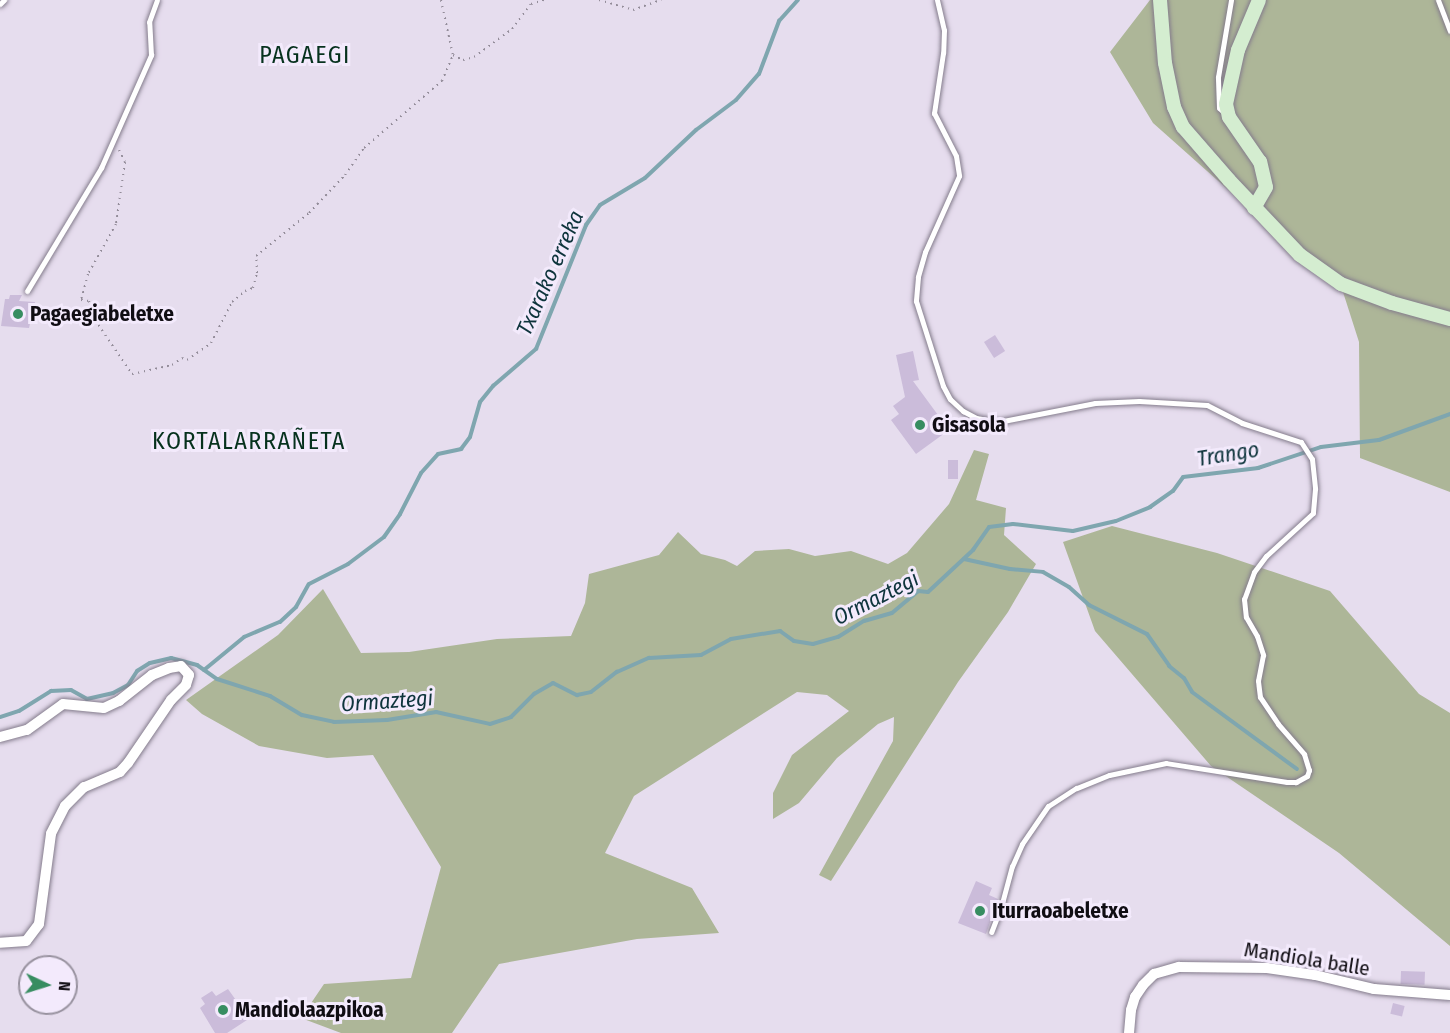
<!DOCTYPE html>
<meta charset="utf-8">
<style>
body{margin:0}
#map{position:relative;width:1450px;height:1033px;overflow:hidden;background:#e6ddee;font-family:"Fira Sans Condensed",sans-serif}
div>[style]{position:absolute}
.green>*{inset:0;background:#adb698}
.stream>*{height:4px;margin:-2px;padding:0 2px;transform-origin:2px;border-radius:2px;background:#7fa6af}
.building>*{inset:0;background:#cbbcda;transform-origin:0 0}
.path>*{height:2px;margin-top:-1px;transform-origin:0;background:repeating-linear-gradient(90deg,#938c99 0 1.5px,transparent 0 6px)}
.roads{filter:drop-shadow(0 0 2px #847c8c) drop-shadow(0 0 2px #847c8c)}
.lane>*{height:5px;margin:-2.5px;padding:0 2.5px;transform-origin:2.5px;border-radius:2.5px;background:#fff}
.street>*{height:10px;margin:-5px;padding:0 5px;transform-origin:5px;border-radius:5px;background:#fff}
.secondary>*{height:14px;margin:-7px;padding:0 7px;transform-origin:7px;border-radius:7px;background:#d4edd0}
.dots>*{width:16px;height:16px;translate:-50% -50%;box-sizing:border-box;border:3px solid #f3eafc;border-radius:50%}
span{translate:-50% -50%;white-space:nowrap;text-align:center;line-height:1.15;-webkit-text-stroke:6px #f3eafc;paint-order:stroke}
.poi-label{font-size:21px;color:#100d13;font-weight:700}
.left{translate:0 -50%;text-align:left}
.street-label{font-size:21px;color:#100d13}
.water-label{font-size:22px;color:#0e343c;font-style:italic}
.quarter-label{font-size:24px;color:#07321e;letter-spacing:1.5px}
.north{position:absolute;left:18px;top:955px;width:60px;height:60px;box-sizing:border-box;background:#f3eafc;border:2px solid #98929f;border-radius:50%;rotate:94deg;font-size:16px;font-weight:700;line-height:24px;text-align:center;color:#100d13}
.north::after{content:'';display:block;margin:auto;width:21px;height:27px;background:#378d61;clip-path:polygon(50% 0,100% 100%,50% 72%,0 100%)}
</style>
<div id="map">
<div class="green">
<div style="clip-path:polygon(1150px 0,1450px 0,1450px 492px,1360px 458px,1359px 342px,1343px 292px,1153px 123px,1110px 52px)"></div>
<div style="clip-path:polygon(974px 450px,989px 454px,976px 500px,1006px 508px,1004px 535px,1036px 564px,1008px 612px,958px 682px,831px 881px,819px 875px,893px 741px,894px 717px,878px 724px,837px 758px,799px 803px,773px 819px,773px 793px,792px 755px,849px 711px,827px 695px,797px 692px,634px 796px,605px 853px,692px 888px,719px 933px,637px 939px,499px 964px,452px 1033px,341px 1033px,301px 1018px,324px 984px,411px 978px,441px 867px,373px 755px,327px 758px,259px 746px,202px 714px,186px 700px,278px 635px,323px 589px,361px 653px,409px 652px,497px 639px,571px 636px,585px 603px,589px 574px,659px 555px,678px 532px,701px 554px,725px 560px,737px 566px,755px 551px,789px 549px,815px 556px,851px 551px,888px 564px,907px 553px,949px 504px)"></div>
<div style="clip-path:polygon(1112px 526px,1217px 553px,1330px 591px,1419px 694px,1450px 713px,1450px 946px,1339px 853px,1211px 766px,1095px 631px,1063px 542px)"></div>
</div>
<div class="stream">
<div style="left:964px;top:559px;width:47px;rotate:12.3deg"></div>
<div style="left:1010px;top:569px;width:33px;rotate:5deg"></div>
<div style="left:1043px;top:572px;width:30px;rotate:30deg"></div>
<div style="left:1069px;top:587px;width:27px;rotate:42deg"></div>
<div style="left:1089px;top:605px;width:65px;rotate:26.6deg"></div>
<div style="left:1147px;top:634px;width:39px;rotate:55deg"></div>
<div style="left:1169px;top:666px;width:19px;rotate:39deg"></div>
<div style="left:1184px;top:678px;width:16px;rotate:60deg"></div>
<div style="left:1192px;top:692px;width:130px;rotate:36.3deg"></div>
<div style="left:204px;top:670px;width:52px;rotate:-39.5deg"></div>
<div style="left:244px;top:637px;width:39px;rotate:-23deg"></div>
<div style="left:280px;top:622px;width:22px;rotate:-43deg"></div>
<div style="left:296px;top:607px;width:26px;rotate:-61deg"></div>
<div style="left:309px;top:584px;width:44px;rotate:-27.1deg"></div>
<div style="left:348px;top:564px;width:45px;rotate:-36.9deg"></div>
<div style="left:384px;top:537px;width:28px;rotate:-55deg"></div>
<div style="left:400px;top:514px;width:46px;rotate:-62.9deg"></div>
<div style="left:421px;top:473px;width:25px;rotate:-48deg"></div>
<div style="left:438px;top:454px;width:24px;rotate:-12deg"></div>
<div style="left:461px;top:449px;width:15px;rotate:-53deg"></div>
<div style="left:470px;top:437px;width:36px;rotate:-74deg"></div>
<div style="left:480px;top:402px;width:21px;rotate:-51deg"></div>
<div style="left:493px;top:386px;width:57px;rotate:-40.7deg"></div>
<div style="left:536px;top:349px;width:134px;rotate:-68deg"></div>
<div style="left:586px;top:225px;width:24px;rotate:-55deg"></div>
<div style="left:600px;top:205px;width:52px;rotate:-31deg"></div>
<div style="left:645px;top:178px;width:70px;rotate:-43.3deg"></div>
<div style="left:696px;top:130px;width:50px;rotate:-36.9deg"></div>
<div style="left:736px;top:100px;width:35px;rotate:-49deg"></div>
<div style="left:759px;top:74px;width:57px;rotate:-69.3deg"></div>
<div style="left:779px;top:21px;width:28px;rotate:-48deg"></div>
<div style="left:0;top:717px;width:20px;rotate:-18deg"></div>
<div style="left:19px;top:711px;width:38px;rotate:-32deg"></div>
<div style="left:51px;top:691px;width:20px;rotate:-3deg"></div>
<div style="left:71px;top:690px;width:18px;rotate:29deg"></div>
<div style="left:87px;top:699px;width:27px;rotate:-13deg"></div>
<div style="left:113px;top:693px;width:17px;rotate:-28deg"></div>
<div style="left:128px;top:685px;width:17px;rotate:-57deg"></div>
<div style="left:137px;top:671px;width:15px;rotate:-32deg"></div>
<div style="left:150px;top:663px;width:22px;rotate:-13deg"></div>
<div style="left:171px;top:658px;width:27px;rotate:15deg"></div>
<div style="left:197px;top:665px;width:24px;rotate:35deg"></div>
<div style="left:217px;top:679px;width:56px;rotate:17.8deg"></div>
<div style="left:270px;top:696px;width:37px;rotate:31deg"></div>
<div style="left:302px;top:715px;width:33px;rotate:12deg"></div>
<div style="left:334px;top:722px;width:53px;rotate:-2.2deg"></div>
<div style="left:387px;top:720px;width:50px;rotate:-9.3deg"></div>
<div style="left:436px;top:712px;width:55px;rotate:12.5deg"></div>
<div style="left:490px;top:724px;width:22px;rotate:-18deg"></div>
<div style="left:511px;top:717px;width:33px;rotate:-45deg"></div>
<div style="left:534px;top:694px;width:22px;rotate:-30deg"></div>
<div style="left:553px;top:683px;width:27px;rotate:27deg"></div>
<div style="left:577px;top:695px;width:14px;rotate:-12deg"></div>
<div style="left:591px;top:692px;width:33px;rotate:-38deg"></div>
<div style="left:617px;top:672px;width:35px;rotate:-24deg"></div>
<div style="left:649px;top:658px;width:52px;rotate:-3.3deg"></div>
<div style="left:701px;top:655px;width:34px;rotate:-28deg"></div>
<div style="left:731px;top:639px;width:50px;rotate:-9.3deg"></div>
<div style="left:780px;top:631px;width:17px;rotate:36deg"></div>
<div style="left:794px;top:641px;width:19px;rotate:9deg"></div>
<div style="left:813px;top:644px;width:26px;rotate:-16deg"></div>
<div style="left:838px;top:637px;width:31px;rotate:-32deg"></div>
<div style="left:864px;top:621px;width:29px;rotate:-16deg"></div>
<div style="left:892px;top:613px;width:34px;rotate:-40deg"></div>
<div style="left:918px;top:591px;width:10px;rotate:6deg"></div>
<div style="left:928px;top:592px;width:62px;rotate:-43deg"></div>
<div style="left:973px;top:550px;width:28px;rotate:-55deg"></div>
<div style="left:989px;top:527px;width:24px;rotate:-7deg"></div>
<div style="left:1013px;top:524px;width:60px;rotate:6.7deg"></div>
<div style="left:1073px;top:531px;width:44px;rotate:-13.1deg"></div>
<div style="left:1116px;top:521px;width:37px;rotate:-22deg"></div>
<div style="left:1150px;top:507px;width:28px;rotate:-35deg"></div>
<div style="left:1173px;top:491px;width:17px;rotate:-54deg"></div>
<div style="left:1183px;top:477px;width:76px;rotate:-6.8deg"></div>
<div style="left:1258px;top:468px;width:66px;rotate:-18.4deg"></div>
<div style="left:1321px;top:447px;width:58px;rotate:-6.9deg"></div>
<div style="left:1379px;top:440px;width:76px;rotate:-20.1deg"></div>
</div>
<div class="building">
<div style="clip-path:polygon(10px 295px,22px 295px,19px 301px,35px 302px,29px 328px,1px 326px,5px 299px,9px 299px)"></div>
<div style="left:995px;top:335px;width:19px;height:13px;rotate:58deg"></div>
<div style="clip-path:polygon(913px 351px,919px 380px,913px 381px,949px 430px,916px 454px,891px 420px,899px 414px,893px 406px,905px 397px,896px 355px)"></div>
<div style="left:948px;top:460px;width:10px;height:19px"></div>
<div style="clip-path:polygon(976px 881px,992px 888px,989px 895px,998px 899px,986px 934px,958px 923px)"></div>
<div style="left:1401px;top:971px;width:24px;height:13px;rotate:2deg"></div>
<div style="clip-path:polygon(228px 989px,238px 1003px,243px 1000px,248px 1008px,243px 1012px,247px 1020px,227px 1033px,215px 1033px,200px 1008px,205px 1004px,201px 998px,212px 991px,216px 996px)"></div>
<div style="left:1393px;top:1003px;width:12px;height:11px;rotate:14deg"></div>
</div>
<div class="path">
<div style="left:441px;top:0;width:56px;rotate:77.7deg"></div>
<div style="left:599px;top:0;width:35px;rotate:16deg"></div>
<div style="left:633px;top:10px;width:30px;rotate:-20deg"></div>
<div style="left:119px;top:150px;width:13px;rotate:63deg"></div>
<div style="left:125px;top:162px;width:63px;rotate:98.3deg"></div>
<div style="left:116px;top:224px;width:57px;rotate:119.2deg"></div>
<div style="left:88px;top:274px;width:27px;rotate:105deg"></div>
<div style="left:81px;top:300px;width:8px;rotate:7deg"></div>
<div style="left:89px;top:301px;width:20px;rotate:72deg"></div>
<div style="left:95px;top:320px;width:65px;rotate:55.6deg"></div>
<div style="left:132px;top:374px;width:41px;rotate:-12.7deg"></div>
<div style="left:172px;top:365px;width:12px;rotate:-35deg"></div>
<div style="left:182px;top:358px;width:5px;rotate:22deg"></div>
<div style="left:187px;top:360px;width:29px;rotate:-35deg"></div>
<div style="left:211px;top:343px;width:46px;rotate:-62.9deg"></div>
<div style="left:232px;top:302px;width:17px;rotate:-40deg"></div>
<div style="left:245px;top:291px;width:9px;rotate:-21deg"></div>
<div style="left:253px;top:288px;width:16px;rotate:-75deg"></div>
<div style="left:257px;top:273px;width:17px;rotate:-93deg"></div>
<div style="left:256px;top:256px;width:68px;rotate:-39.1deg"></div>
<div style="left:309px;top:213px;width:52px;rotate:-46.5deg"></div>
<div style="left:345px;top:175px;width:33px;rotate:-55deg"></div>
<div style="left:364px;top:148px;width:103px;rotate:-40.7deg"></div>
<div style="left:442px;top:81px;width:28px;rotate:-67deg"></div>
<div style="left:453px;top:55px;width:11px;rotate:27deg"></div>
<div style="left:463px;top:60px;width:11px;rotate:-15deg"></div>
<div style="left:474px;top:57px;width:47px;rotate:-36.4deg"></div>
<div style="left:512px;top:29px;width:31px;rotate:-53deg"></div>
<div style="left:531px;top:4px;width:14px;rotate:-17deg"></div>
</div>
<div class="roads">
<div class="lane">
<div style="left:937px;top:0;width:31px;rotate:77deg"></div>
<div style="left:944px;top:30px;width:23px;rotate:92deg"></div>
<div style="left:943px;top:53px;width:61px;rotate:98.5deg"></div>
<div style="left:934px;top:113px;width:48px;rotate:62.9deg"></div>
<div style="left:956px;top:156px;width:20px;rotate:81deg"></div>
<div style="left:959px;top:176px;width:83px;rotate:114.1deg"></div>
<div style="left:925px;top:252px;width:26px;rotate:106deg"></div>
<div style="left:918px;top:277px;width:24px;rotate:95deg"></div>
<div style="left:916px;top:301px;width:89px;rotate:72.4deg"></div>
<div style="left:943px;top:386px;width:15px;rotate:62deg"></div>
<div style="left:950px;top:399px;width:18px;rotate:43deg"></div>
<div style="left:963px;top:411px;width:15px;rotate:28deg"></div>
<div style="left:976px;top:418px;width:22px;rotate:10deg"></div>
<div style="left:998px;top:422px;width:99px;rotate:-11.1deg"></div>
<div style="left:1095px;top:403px;width:44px;rotate:-2.6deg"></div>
<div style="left:1139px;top:401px;width:68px;rotate:3.4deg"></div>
<div style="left:1207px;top:405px;width:39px;rotate:27deg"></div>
<div style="left:1242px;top:423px;width:62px;rotate:17.9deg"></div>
<div style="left:1301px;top:442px;width:20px;rotate:57deg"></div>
<div style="left:1312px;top:459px;width:30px;rotate:84deg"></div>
<div style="left:1315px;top:489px;width:24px;rotate:95deg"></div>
<div style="left:1313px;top:513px;width:64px;rotate:137.5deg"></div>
<div style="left:1266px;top:556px;width:20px;rotate:127deg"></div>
<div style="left:1254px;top:572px;width:29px;rotate:110deg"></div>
<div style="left:1244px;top:599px;width:18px;rotate:84deg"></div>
<div style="left:1246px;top:617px;width:22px;rotate:60deg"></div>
<div style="left:1257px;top:636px;width:20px;rotate:72deg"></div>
<div style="left:1263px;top:655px;width:26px;rotate:101deg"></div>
<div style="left:1258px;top:681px;width:16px;rotate:83deg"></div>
<div style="left:1260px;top:697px;width:32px;rotate:56deg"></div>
<div style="left:1278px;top:724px;width:40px;rotate:49deg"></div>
<div style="left:1304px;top:754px;width:17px;rotate:73deg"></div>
<div style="left:1309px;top:770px;width:6px;rotate:108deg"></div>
<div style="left:1307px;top:776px;width:13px;rotate:151deg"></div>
<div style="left:1296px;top:782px;width:9px;rotate:180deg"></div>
<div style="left:1287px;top:782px;width:122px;rotate:-171.1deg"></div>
<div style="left:1166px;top:763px;width:58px;rotate:168.1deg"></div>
<div style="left:1109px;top:775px;width:35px;rotate:158deg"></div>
<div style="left:1076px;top:788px;width:33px;rotate:147deg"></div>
<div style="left:1048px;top:806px;width:46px;rotate:124.4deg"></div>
<div style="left:1022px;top:844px;width:24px;rotate:114deg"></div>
<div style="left:1012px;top:866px;width:39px;rotate:105deg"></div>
<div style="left:1002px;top:904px;width:30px;rotate:111deg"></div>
<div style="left:1438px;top:0;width:33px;rotate:69deg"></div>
<div style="left:0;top:4px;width:6px;rotate:-45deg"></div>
<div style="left:1226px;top:114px;width:9px;rotate:-139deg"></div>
<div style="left:1219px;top:108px;width:31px;rotate:-92deg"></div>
<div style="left:1218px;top:77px;width:78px;rotate:-80.4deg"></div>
<div style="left:27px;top:291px;width:144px;rotate:-59deg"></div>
<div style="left:101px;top:168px;width:124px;rotate:-66.1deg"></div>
<div style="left:151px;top:55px;width:33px;rotate:-93deg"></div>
<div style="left:149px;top:22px;width:23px;rotate:-70deg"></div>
</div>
<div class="street">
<div style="left:0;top:737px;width:28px;rotate:-15deg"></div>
<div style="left:27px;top:730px;width:44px;rotate:-35.8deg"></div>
<div style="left:63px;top:704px;width:41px;rotate:5.6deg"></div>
<div style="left:104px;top:708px;width:17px;rotate:-25deg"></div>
<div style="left:119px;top:701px;width:42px;rotate:-38.2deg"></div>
<div style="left:152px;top:675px;width:18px;rotate:-22deg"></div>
<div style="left:169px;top:668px;width:12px;rotate:-9deg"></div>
<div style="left:181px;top:666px;width:12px;rotate:48deg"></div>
<div style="left:189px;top:675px;width:10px;rotate:107deg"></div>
<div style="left:186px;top:685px;width:21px;rotate:135deg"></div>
<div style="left:171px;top:700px;width:76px;rotate:124.3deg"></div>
<div style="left:128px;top:763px;width:12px;rotate:132deg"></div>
<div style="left:120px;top:772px;width:39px;rotate:157deg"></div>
<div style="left:84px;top:787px;width:27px;rotate:135deg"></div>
<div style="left:65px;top:806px;width:31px;rotate:117deg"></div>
<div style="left:51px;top:834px;width:91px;rotate:97.6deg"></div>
<div style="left:39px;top:924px;width:21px;rotate:127deg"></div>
<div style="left:26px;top:941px;width:26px;rotate:176deg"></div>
<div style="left:1129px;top:1033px;width:23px;rotate:-85deg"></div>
<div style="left:1131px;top:1010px;width:14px;rotate:-73deg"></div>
<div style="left:1135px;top:997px;width:14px;rotate:-56deg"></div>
<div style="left:1143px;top:985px;width:16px;rotate:-45deg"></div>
<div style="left:1154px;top:974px;width:26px;rotate:-16deg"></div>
<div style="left:1179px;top:967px;width:88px;rotate:0.7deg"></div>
<div style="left:1267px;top:968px;width:49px;rotate:8.3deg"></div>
<div style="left:1315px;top:975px;width:61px;rotate:13.3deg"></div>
<div style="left:1374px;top:989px;width:76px;rotate:4.5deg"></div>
</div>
<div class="secondary">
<div style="left:1160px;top:0;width:63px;rotate:85.5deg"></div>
<div style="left:1165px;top:63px;width:45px;rotate:78.4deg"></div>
<div style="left:1174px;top:107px;width:22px;rotate:66deg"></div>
<div style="left:1183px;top:127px;width:70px;rotate:49deg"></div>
<div style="left:1229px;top:180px;width:103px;rotate:46.6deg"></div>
<div style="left:1300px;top:255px;width:50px;rotate:35.3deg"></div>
<div style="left:1341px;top:284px;width:54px;rotate:20.4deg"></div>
<div style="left:1392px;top:303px;width:60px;rotate:15.4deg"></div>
<div style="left:1254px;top:208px;width:24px;rotate:-60deg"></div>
<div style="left:1266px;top:187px;width:26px;rotate:-103deg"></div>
<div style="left:1260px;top:162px;width:55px;rotate:-124.6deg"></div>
<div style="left:1229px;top:117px;width:13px;rotate:-103deg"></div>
<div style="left:1226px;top:104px;width:55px;rotate:-77.5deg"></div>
<div style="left:1238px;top:50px;width:54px;rotate:-67.2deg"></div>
</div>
</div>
<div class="dots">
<div style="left:18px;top:314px;background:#378d61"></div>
<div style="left:920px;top:425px;background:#378d61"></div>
<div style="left:980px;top:911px;background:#378d61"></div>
<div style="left:223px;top:1010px;background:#378d61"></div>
</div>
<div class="poi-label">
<span class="left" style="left:30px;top:314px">Pagaegiabeletxe</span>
<span class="left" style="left:932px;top:425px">Gisasola</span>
<span class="left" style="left:992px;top:911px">Iturraoabeletxe</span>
<span class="left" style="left:235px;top:1010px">Mandiolaazpikoa</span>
</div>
<div class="street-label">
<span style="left:1307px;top:959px;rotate:9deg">Mandiola balle</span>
</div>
<div class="water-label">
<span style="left:550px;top:273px;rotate:-66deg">Txarako erreka</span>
<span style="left:1228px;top:454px;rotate:-9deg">Trango</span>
<span style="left:876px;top:598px;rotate:-27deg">Ormaztegi</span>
<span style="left:387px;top:701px;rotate:-4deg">Ormaztegi</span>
</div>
<div class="quarter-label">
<span style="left:305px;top:56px">PAGAEGI</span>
<span style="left:249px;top:442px">KORTALARRAÑETA</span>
</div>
<div class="north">N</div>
</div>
